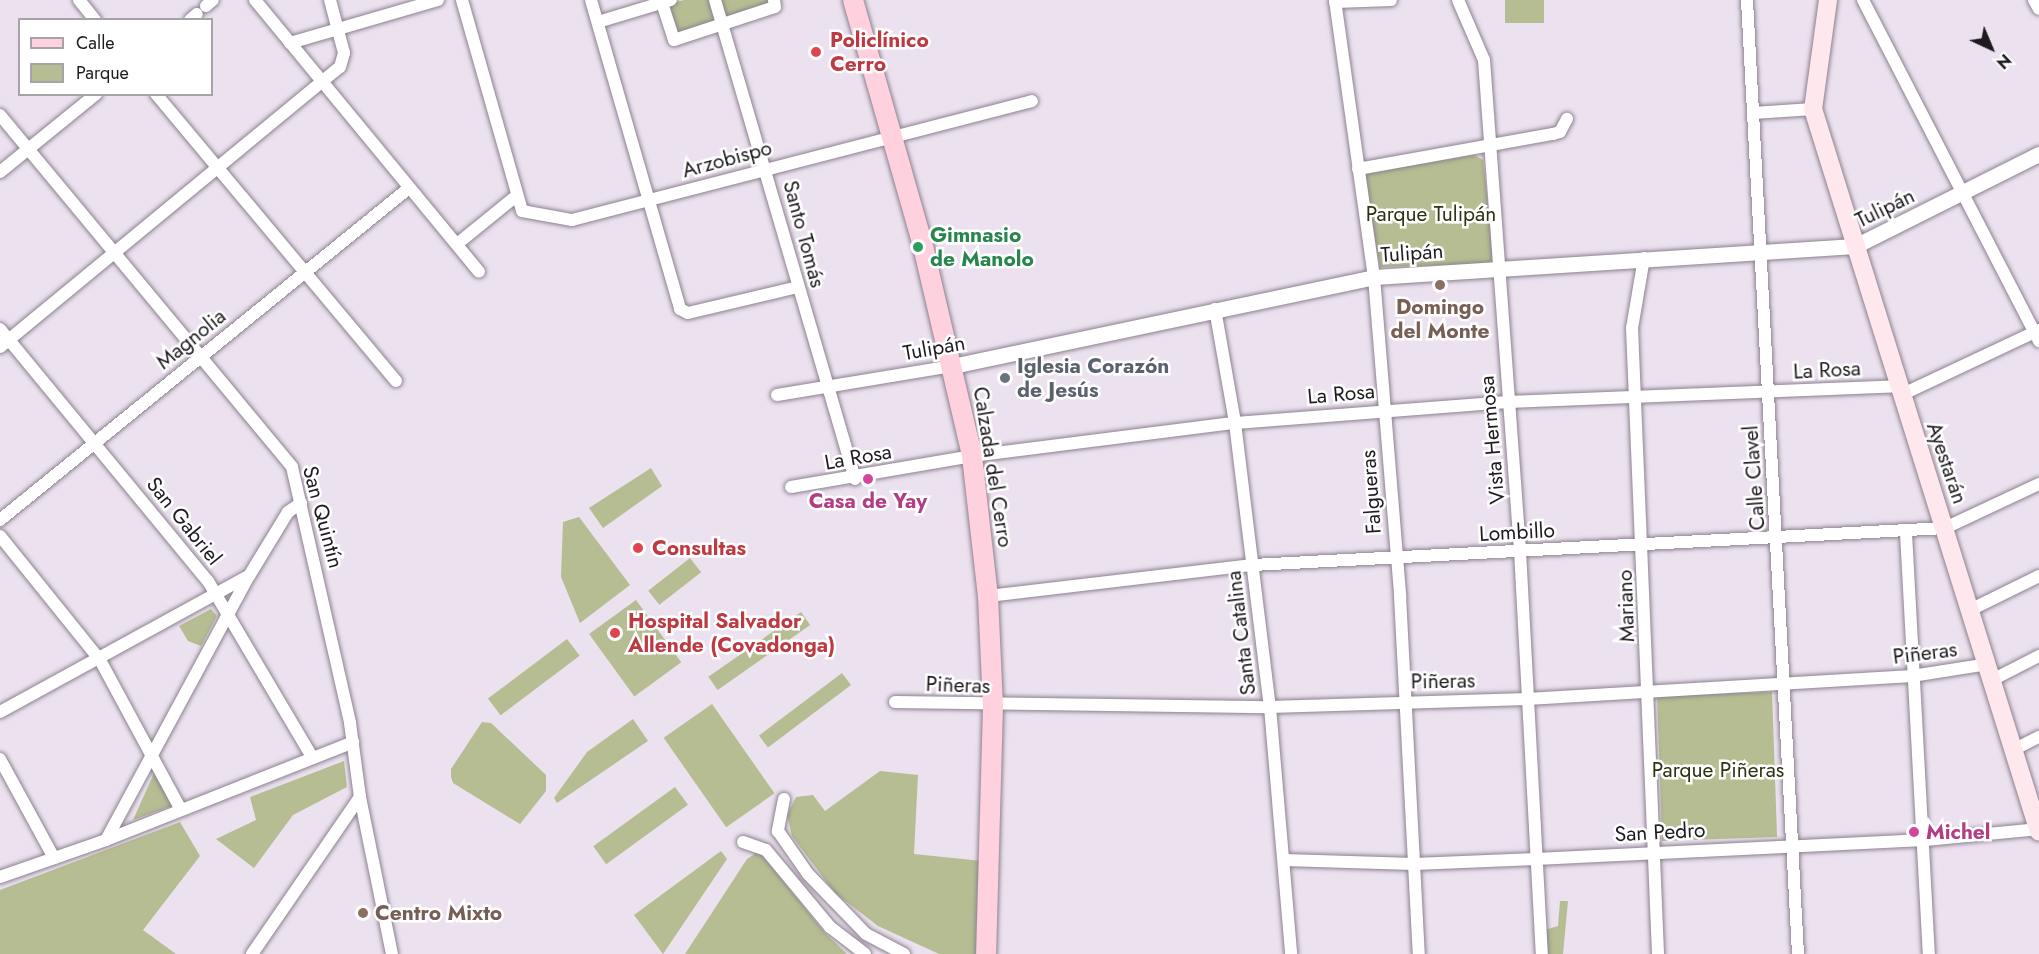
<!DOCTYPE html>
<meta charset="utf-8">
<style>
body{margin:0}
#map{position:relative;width:2039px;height:954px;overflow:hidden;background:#ece1ef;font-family:Jost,sans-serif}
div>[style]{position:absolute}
.green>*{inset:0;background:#b6bd92;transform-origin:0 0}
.roads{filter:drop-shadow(0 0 2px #8c828e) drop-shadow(0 0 2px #8c828e)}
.minor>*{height:12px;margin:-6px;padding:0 6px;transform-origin:6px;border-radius:6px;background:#fff}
.tertiary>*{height:15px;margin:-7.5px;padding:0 7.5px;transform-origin:7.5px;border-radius:7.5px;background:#fff}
.secondary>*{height:18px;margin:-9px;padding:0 9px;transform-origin:9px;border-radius:9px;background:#ffe7ee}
.primary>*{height:20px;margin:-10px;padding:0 10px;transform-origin:10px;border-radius:10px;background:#ffd0dd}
.dots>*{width:16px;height:16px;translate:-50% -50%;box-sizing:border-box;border:3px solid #fff;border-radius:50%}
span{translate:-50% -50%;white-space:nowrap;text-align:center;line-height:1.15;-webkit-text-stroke:5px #fff;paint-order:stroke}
.health-label{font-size:21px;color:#be3a42;font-weight:700}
.left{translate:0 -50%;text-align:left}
.street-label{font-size:21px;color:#1e1a1f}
.park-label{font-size:21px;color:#2e3211}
.leisure-label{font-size:21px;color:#27864d;font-weight:700}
.education-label{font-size:21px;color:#785e54;font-weight:700}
.worship-label{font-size:21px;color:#5b616d;font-weight:700}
.hotel-label{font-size:21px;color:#b23c85;font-weight:700}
.legend{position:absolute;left:18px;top:18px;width:195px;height:78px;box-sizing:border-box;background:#fff;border:2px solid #a5a3a5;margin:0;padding:8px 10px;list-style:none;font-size:18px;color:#1e1a1f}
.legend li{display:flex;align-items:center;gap:12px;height:30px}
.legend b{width:30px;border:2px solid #a5a3a5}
.north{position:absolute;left:1961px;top:18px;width:60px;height:60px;-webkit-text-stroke:4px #fff;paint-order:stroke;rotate:136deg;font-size:16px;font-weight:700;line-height:24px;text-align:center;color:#1e1a1f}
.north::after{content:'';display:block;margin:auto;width:21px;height:27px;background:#1e1a1f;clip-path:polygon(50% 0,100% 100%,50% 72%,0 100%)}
</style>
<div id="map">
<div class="green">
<div style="clip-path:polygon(684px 0,771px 0,772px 5px,675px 36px,666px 5px)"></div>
<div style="left:1505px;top:0;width:39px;height:23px"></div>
<div style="clip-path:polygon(1474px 155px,1483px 160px,1494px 256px,1488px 264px,1380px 267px,1362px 177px,1366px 173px)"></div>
<div style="clip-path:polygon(651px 468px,662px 486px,603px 528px,589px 508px)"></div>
<div style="clip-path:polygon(579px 517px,630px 585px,580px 623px,561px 577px,563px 522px)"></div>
<div style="left:690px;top:558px;width:18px;height:53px;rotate:52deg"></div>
<div style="left:636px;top:600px;width:77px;height:58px;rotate:54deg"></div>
<div style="clip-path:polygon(211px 609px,217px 616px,201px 646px,188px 641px,179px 626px)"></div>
<div style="left:801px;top:612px;width:16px;height:113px;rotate:55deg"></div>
<div style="left:567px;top:639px;width:21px;height:99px;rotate:53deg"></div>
<div style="left:842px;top:673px;width:15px;height:104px;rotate:53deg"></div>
<div style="left:1772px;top:692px;width:145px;height:115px;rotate:88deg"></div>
<div style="left:712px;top:704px;width:109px;height:59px;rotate:55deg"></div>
<div style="clip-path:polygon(633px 719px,648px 741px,557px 803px,554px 798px,587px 752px)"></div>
<div style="clip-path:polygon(482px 722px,491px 723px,546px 775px,546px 791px,520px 824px,453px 783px,451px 777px,451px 769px)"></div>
<div style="clip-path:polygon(344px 761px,347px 787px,293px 815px,254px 868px,216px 839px,256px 820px,250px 797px)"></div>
<div style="clip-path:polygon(155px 771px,174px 805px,133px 820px)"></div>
<div style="clip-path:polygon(880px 771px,918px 775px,914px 854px,982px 861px,977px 954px,939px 954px,878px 926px,835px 893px,792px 836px,787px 815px,796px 797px,813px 795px,825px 811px)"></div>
<div style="left:675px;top:787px;width:22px;height:101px;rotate:54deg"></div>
<div style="clip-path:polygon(180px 822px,200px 856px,143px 930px,176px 954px,0 954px,0 890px)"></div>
<div style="clip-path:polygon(721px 851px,727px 859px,663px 954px,634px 915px)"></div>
<div style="clip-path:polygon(756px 853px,763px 856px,825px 933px,847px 954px,685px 954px,747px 859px)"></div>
<div style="clip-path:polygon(1560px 901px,1568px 901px,1563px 954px,1547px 954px,1545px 930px,1558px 926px)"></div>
</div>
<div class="roads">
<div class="minor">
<div style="left:79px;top:0;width:26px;rotate:51deg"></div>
<div style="left:255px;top:0;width:352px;rotate:50.5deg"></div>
<div style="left:462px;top:0;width:219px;rotate:74.1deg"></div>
<div style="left:522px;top:211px;width:51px;rotate:10.2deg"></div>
<div style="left:572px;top:220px;width:475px;rotate:-14.5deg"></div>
<div style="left:591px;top:0;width:322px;rotate:73.9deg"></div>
<div style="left:680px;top:309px;width:9px;rotate:27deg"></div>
<div style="left:688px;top:313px;width:113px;rotate:-13.3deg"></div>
<div style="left:715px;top:0;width:499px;rotate:73.7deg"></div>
<div style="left:1335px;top:0;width:280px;rotate:82deg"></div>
<div style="left:1374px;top:277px;width:320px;rotate:85.3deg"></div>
<div style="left:1400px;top:596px;width:359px;rotate:87deg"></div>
<div style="left:1458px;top:0;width:65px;rotate:66.6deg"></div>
<div style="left:1484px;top:60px;width:492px;rotate:85.8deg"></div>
<div style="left:1520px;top:551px;width:404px;rotate:86.9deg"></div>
<div style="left:1747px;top:0;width:955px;rotate:86.94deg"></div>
<div style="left:1863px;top:0;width:384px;rotate:62.7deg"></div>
<div style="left:2034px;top:0;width:10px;rotate:61deg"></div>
<div style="left:1335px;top:2px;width:56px;rotate:-2deg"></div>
<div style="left:662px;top:3px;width:39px;rotate:72deg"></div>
<div style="left:674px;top:40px;width:106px;rotate:-18.1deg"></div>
<div style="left:775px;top:7px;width:7px;rotate:-98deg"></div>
<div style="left:206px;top:6px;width:9px;rotate:-41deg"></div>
<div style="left:190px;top:20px;width:9px;rotate:-41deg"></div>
<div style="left:598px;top:22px;width:76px;rotate:-16.8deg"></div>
<div style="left:290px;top:43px;width:154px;rotate:-16.2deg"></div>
<div style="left:156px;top:94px;width:374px;rotate:50.1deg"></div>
<div style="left:1753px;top:113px;width:60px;rotate:-3.8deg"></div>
<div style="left:0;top:115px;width:457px;rotate:50.3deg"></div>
<div style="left:292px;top:467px;width:262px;rotate:77.2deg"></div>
<div style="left:350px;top:723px;width:75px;rotate:82.3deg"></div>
<div style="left:360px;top:797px;width:160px;rotate:78.5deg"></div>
<div style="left:1358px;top:169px;width:198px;rotate:-10.2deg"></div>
<div style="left:1553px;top:134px;width:7px;rotate:-16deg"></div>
<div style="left:1560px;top:132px;width:15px;rotate:-62deg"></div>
<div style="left:0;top:172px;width:124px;rotate:-39.1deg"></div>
<div style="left:457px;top:244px;width:76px;rotate:-39.1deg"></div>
<div style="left:1644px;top:258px;width:71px;rotate:99.7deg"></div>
<div style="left:1632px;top:328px;width:627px;rotate:87.62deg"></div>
<div style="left:1215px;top:309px;width:116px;rotate:80deg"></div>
<div style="left:1235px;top:423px;width:286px;rotate:83deg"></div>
<div style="left:1270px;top:707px;width:248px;rotate:85.1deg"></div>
<div style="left:0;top:329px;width:327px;rotate:50.5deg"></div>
<div style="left:208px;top:581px;width:202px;rotate:59.4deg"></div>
<div style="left:0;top:347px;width:440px;rotate:-39.5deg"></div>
<div style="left:340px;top:67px;width:15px;rotate:-74deg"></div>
<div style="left:344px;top:53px;width:55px;rotate:-104.8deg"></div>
<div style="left:777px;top:395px;width:177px;rotate:-9.4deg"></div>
<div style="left:1901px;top:395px;width:153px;rotate:-25.2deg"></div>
<div style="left:791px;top:487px;width:184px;rotate:-9.7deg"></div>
<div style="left:972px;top:456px;width:265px;rotate:-7.2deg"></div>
<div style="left:1235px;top:423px;width:274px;rotate:-4.4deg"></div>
<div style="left:1508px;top:402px;width:390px;rotate:-2.3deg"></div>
<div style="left:0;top:520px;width:527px;rotate:-39.07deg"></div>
<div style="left:1906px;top:533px;width:422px;rotate:86.9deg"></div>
<div style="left:0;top:536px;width:159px;rotate:51.1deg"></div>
<div style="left:100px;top:660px;width:170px;rotate:61.6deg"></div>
<div style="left:988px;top:596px;width:267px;rotate:-6.7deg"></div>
<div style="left:1253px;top:565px;width:693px;rotate:-3.06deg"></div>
<div style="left:1945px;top:528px;width:104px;rotate:-25.1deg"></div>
<div style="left:1970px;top:610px;width:77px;rotate:-26.2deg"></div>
<div style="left:1994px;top:679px;width:51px;rotate:-27.1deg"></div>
<div style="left:895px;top:702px;width:375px;rotate:0.8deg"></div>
<div style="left:1270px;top:707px;width:257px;rotate:-1.8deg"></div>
<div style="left:1527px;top:699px;width:386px;rotate:-3.4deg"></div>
<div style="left:1912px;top:676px;width:78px;rotate:-8.9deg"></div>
<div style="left:0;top:712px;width:281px;rotate:-28.7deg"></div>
<div style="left:2015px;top:749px;width:27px;rotate:-27deg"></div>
<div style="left:0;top:759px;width:113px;rotate:61.4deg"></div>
<div style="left:784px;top:799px;width:33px;rotate:101deg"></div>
<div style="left:778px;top:831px;width:52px;rotate:55.1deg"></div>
<div style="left:808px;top:874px;width:83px;rotate:46deg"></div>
<div style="left:866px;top:934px;width:43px;rotate:27.8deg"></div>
<div style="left:106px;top:840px;width:300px;rotate:-61.6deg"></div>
<div style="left:249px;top:576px;width:75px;rotate:-58.6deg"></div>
<div style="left:288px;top:512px;width:16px;rotate:-35deg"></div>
<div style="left:743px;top:842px;width:24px;rotate:19deg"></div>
<div style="left:766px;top:850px;width:100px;rotate:50.3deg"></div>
<div style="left:830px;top:927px;width:44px;rotate:37.6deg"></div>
<div style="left:1284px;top:860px;width:130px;rotate:1.8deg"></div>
<div style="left:1414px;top:864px;width:122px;rotate:-2.3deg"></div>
<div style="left:1536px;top:859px;width:389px;rotate:-2.8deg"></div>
<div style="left:1925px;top:840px;width:115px;rotate:-5.5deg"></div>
<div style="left:0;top:877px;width:112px;rotate:-19.2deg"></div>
<div style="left:106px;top:840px;width:266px;rotate:-21.6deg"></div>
<div style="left:252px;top:954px;width:191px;rotate:-55.5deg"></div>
</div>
<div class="tertiary">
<div style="left:952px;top:366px;width:431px;rotate:-11.9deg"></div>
<div style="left:1374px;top:277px;width:482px;rotate:-3.7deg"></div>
<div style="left:1855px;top:246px;width:206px;rotate:-26.6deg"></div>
</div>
<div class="secondary">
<div style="left:1828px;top:0;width:110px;rotate:97.8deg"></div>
<div style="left:1813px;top:109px;width:757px;rotate:72.64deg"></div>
</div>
<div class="primary">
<div style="left:853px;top:0;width:252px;rotate:74.1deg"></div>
<div style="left:922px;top:242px;width:220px;rotate:76.8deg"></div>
<div style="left:972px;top:456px;width:141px;rotate:83.5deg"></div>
<div style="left:988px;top:596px;width:110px;rotate:87.4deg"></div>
<div style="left:993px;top:706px;width:248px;rotate:91.6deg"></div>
</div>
</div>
<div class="dots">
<div style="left:816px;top:52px;background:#e0444e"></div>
<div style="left:918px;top:247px;background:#2e9e5b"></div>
<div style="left:1440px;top:285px;background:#8d6e63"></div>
<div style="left:1005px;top:378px;background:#6b7280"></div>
<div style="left:868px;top:479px;background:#d1479c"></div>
<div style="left:638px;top:548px;background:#e0444e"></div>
<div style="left:615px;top:633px;background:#e0444e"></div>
<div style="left:1914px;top:832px;background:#d1479c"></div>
<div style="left:363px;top:913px;background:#8d6e63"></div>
</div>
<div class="health-label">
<span class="left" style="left:830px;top:52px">Policlínico<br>Cerro</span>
<span class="left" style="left:652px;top:548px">Consultas</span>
<span class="left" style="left:628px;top:633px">Hospital Salvador<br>Allende (Covadonga)</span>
</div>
<div class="street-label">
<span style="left:727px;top:159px;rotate:-15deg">Arzobispo</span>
<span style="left:1885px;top:208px;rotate:-26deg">Tulipán</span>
<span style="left:804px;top:234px;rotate:75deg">Santo Tomás</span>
<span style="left:1412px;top:253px;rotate:-4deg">Tulipán</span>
<span style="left:191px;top:339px;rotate:-39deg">Magnolia</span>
<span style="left:934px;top:348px;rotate:-10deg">Tulipán</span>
<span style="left:1827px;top:370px;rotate:-3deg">La Rosa</span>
<span style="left:1341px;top:394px;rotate:-5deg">La Rosa</span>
<span style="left:1492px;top:440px;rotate:-95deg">Vista Hermosa</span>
<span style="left:858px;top:457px;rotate:-10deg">La Rosa</span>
<span style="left:1947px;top:463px;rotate:71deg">Ayestarán</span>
<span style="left:993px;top:467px;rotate:81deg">Calzada del Cerro</span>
<span style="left:1754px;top:478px;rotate:-94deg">Calle Clavel</span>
<span style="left:1371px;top:492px;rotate:-94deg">Falgueras</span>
<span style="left:323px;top:517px;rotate:75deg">San Quintín</span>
<span style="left:184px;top:521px;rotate:51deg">San Gabriel</span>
<span style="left:1517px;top:532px;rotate:-3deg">Lombillo</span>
<span style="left:1626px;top:606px;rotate:-92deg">Mariano</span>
<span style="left:1241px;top:633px;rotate:-97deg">Santa Catalina</span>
<span style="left:1925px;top:653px;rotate:-7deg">Piñeras</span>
<span style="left:1443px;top:681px;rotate:-1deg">Piñeras</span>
<span style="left:958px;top:685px;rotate:2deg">Piñeras</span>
<span style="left:1660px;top:832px;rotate:-3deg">San Pedro</span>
</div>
<div class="park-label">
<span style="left:1431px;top:214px">Parque Tulipán</span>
<span style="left:1718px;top:770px">Parque Piñeras</span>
</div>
<div class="leisure-label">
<span class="left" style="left:930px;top:247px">Gimnasio<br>de Manolo</span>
</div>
<div class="education-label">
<span style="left:1440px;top:319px">Domingo<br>del Monte</span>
<span class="left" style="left:375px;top:913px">Centro Mixto</span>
</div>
<div class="worship-label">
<span class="left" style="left:1017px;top:378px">Iglesia Corazón<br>de Jesús</span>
</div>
<div class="hotel-label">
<span style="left:868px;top:501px">Casa de Yay</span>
<span class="left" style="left:1926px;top:832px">Michel</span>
</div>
<ul class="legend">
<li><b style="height:8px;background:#ffd0dd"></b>Calle</li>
<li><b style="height:16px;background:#b6bd92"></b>Parque</li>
</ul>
<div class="north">N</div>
</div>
